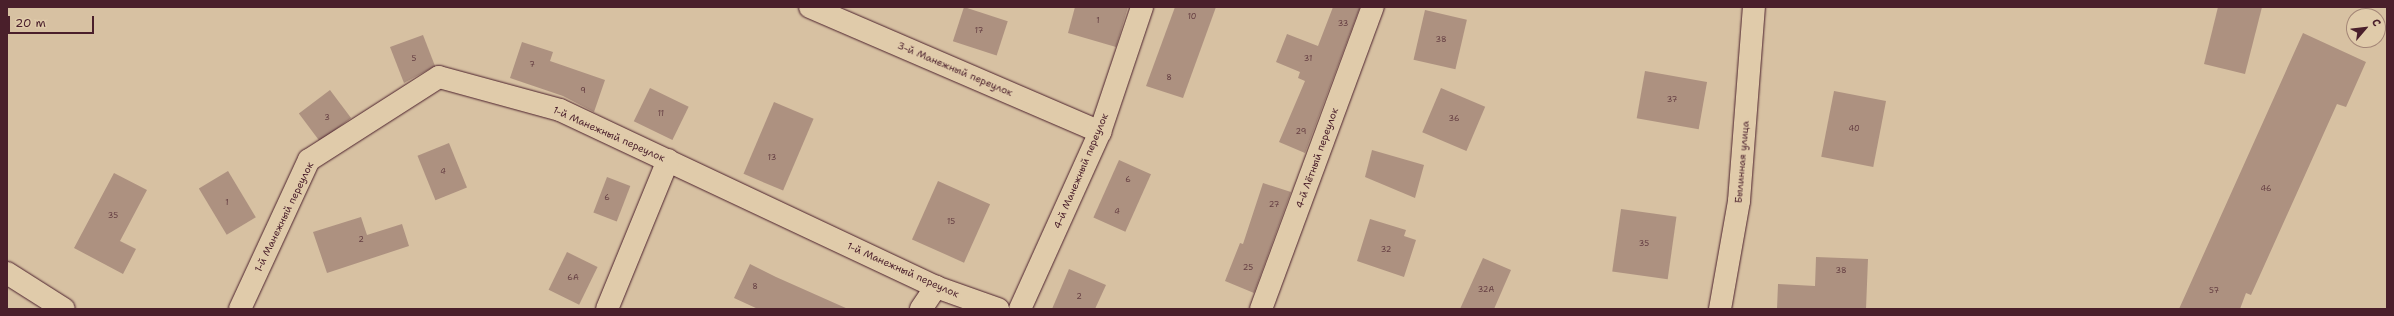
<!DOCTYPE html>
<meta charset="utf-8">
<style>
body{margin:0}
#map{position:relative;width:2394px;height:316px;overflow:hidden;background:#d7c1a2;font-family:"Shantell Sans",sans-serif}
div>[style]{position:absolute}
.building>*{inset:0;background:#ad9180;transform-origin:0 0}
.roads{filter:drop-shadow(0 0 1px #4a1f2b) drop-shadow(0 0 1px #4a1f2b)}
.minor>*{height:22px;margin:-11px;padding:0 11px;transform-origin:11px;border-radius:11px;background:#e0cbaa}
span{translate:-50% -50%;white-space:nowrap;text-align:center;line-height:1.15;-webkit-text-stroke:3.5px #e0cbaa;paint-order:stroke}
.number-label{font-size:8px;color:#633c40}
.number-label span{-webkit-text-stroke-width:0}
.street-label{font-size:10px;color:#4a1f2b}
.frame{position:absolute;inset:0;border:8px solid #4a1f2b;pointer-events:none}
.north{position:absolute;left:2346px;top:8px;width:40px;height:40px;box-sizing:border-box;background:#e0cbaa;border:1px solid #a48677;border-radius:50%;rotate:62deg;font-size:11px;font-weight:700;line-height:16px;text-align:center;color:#4a1f2b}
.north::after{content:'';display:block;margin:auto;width:14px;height:18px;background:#4a1f2b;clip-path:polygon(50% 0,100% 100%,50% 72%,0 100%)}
.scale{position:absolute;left:8px;top:16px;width:86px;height:18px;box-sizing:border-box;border:2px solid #4a1f2b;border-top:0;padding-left:5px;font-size:12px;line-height:14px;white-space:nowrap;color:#4a1f2b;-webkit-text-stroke:3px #e0cbaa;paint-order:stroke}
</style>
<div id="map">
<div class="building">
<div style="left:964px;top:7px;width:46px;height:36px;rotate:18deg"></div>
<div style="clip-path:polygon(1075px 7px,1128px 7px,1116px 47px,1068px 33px)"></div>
<div style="clip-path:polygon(1175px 7px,1216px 7px,1183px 98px,1146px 86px)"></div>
<div style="clip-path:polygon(1333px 7px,1360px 7px,1305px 153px,1279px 142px,1305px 81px,1298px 78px,1300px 72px,1276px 62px,1287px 34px,1318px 46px)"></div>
<div style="clip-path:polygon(2218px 7px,2262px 7px,2245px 74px,2204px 64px)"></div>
<div style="left:1425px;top:10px;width:43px;height:51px;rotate:13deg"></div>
<div style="clip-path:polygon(2303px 33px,2366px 62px,2346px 107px,2337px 104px,2251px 295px,2246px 293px,2240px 309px,2179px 309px)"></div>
<div style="clip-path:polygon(423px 35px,435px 66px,404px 83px,390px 47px)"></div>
<div style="clip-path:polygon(522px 42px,553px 52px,550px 61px,605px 80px,594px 112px,563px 96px,510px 78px)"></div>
<div style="left:1645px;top:71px;width:63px;height:48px;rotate:10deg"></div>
<div style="left:650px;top:88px;width:43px;height:37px;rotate:26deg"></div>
<div style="left:1441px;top:88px;width:48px;height:48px;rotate:23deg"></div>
<div style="left:330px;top:90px;width:35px;height:39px;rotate:53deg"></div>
<div style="left:1834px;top:91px;width:53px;height:67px;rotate:11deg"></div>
<div style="left:774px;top:102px;width:43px;height:78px;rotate:23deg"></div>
<div style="left:449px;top:143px;width:48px;height:34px;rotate:68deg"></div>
<div style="clip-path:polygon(1372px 150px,1424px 165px,1415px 198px,1365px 177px)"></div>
<div style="left:1119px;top:160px;width:35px;height:63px;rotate:24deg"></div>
<div style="left:228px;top:171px;width:54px;height:34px;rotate:59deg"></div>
<div style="clip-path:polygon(114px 173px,147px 190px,120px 241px,136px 249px,123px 274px,74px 248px)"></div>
<div style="left:607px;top:177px;width:25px;height:38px;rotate:21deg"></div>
<div style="left:938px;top:181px;width:57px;height:64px;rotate:24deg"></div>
<div style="clip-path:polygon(1263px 183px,1291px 192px,1254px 293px,1225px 281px,1240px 243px,1243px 244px)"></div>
<div style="left:1621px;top:209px;width:56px;height:63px;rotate:8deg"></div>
<div style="clip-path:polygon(361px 217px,367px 235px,402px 224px,409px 246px,327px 273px,313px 232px)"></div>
<div style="clip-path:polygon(1370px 219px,1406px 230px,1404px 236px,1416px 240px,1404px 277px,1357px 261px)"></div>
<div style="left:567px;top:252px;width:34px;height:42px;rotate:26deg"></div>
<div style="clip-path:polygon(1816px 257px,1868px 259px,1866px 309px,1777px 309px,1778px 284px,1815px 286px)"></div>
<div style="clip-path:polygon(1483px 258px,1511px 270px,1494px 309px,1460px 309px)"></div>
<div style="clip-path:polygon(750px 264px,776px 277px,848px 309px,758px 309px,734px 298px)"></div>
<div style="clip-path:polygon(1069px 269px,1106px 285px,1095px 309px,1052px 309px)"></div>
</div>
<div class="roads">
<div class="minor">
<div style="left:810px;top:7px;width:316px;rotate:23.3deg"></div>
<div style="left:7px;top:273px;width:67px;rotate:32.3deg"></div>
<div style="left:240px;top:309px;width:164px;rotate:-65.2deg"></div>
<div style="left:309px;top:160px;width:154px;rotate:-32.6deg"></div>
<div style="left:439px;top:77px;width:125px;rotate:15.3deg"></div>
<div style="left:560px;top:110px;width:416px;rotate:25.2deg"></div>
<div style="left:936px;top:287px;width:66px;rotate:19.5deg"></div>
<div style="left:607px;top:309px;width:161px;rotate:-67.7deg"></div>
<div style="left:921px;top:309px;width:27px;rotate:-56deg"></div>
<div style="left:1020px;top:309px;width:194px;rotate:-65.7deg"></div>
<div style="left:1100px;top:132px;width:132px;rotate:-71.4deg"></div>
<div style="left:1261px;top:309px;width:322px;rotate:-69.7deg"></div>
<div style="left:1720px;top:309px;width:110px;rotate:-80deg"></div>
<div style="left:1739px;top:201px;width:195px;rotate:-85.6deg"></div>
</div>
</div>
<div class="number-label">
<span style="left:1192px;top:17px">10</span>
<span style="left:1098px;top:21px">1</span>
<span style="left:1343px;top:24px">33</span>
<span style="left:979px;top:31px">17</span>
<span style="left:1441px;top:40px">38</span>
<span style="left:414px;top:59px">5</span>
<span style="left:1308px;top:59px">31</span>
<span style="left:532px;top:65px">7</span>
<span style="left:1169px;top:78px">8</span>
<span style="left:583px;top:91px">9</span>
<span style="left:1672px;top:100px">37</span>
<span style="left:661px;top:114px">11</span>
<span style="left:327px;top:118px">3</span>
<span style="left:1454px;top:119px">36</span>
<span style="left:1854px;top:129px">40</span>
<span style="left:1301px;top:132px">29</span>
<span style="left:772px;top:158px">13</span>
<span style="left:443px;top:172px">4</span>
<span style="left:1128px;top:180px">6</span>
<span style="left:2266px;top:189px">46</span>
<span style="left:607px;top:198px">6</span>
<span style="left:227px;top:203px">1</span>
<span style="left:1274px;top:205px">27</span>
<span style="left:1117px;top:212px">4</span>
<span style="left:113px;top:216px">35</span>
<span style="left:951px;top:222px">15</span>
<span style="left:361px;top:240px">2</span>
<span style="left:1644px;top:244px">35</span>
<span style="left:1386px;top:250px">32</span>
<span style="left:1248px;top:268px">25</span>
<span style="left:1841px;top:271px">38</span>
<span style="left:573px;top:278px">6А</span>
<span style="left:755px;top:287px">8</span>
<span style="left:1486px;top:290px">32А</span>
<span style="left:2214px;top:291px">57</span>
<span style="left:1079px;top:297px">2</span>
</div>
<div class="street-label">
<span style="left:955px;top:69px;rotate:23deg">3-й Манежный переулок</span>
<span style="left:609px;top:134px;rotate:24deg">1-й Манежный переулок</span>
<span style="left:1317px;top:158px;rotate:-70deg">4-й Лётный переулок</span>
<span style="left:1742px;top:162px;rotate:-85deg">Былинная улица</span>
<span style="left:1081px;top:171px;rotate:-67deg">4-й Манежный переулок</span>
<span style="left:284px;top:217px;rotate:-64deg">1-й Манежный переулок</span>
<span style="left:903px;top:270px;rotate:24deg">1-й Манежный переулок</span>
</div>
<div class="frame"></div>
<div class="north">С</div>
<div class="scale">20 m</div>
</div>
